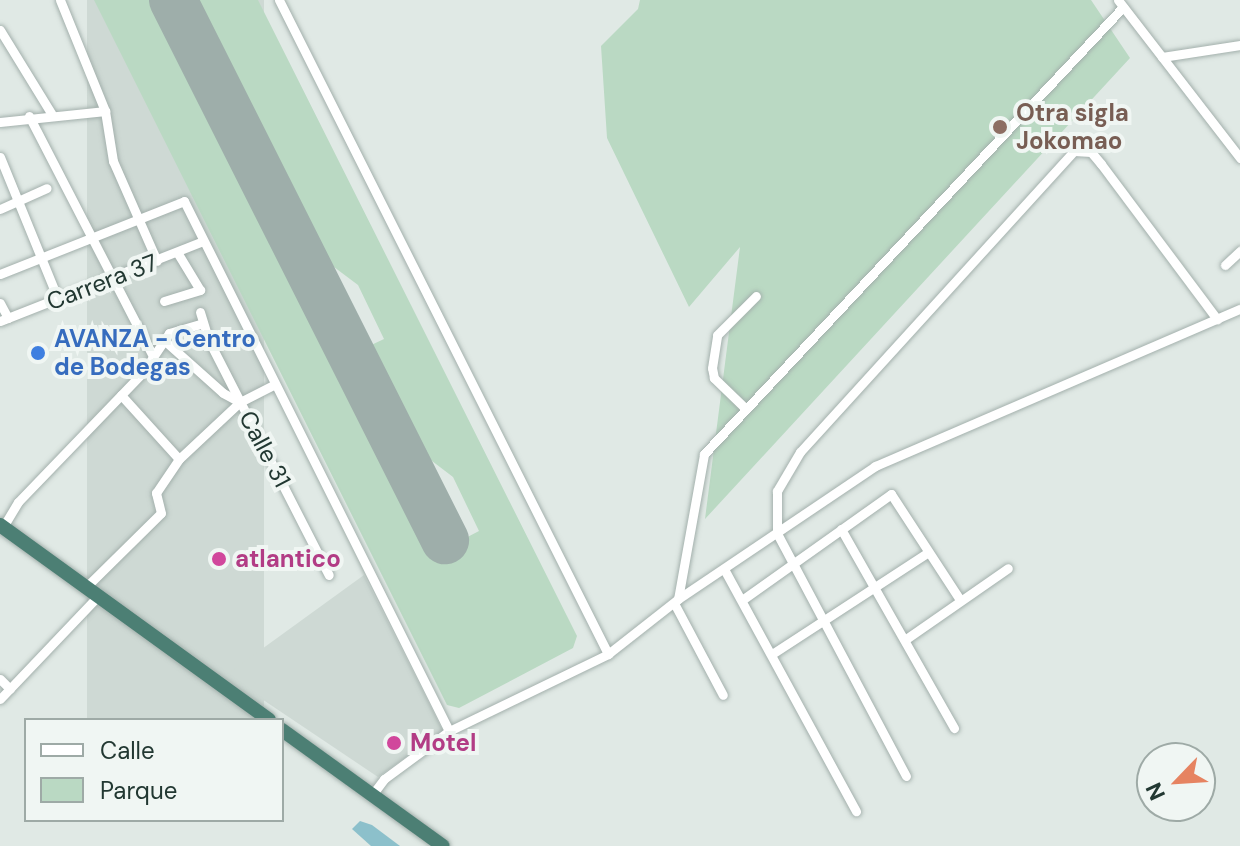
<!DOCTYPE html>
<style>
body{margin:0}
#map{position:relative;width:1240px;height:846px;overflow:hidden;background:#e0e9e5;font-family:"DM Sans",sans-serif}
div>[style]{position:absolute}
.built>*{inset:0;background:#ced9d4;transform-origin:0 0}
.green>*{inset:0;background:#bad9c3}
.water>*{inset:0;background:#8cc0cb}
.runway>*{height:48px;margin:-24px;padding:0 24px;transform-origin:24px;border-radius:24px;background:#9eaeaa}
.roads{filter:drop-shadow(0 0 2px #a3b0ac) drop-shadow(0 0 2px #a3b0ac)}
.minor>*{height:9px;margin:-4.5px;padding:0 4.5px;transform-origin:4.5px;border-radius:4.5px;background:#fff}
.trunk>*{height:14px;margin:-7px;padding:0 7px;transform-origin:7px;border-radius:7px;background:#4c7f74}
.dots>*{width:22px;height:22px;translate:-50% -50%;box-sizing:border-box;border:4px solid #f0f6f3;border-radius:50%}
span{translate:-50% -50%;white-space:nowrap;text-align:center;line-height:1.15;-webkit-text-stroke:8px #f0f6f3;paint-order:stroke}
.education-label{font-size:24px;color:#785e54;font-weight:700}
.left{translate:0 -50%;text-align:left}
.street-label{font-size:24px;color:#223832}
.shop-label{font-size:24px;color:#366cbe;font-weight:700}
.hotel-label{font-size:24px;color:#b23c85;font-weight:700}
.legend{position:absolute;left:24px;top:718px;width:260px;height:104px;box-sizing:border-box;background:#f0f6f3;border:2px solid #9eaaa6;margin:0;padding:10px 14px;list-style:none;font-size:24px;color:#223832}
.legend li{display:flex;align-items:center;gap:16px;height:40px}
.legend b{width:40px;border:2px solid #9eaaa6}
.north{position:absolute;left:1136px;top:742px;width:80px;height:80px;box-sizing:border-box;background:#f0f6f3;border:2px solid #9eaaa6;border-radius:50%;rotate:245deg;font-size:22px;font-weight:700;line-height:32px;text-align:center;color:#223832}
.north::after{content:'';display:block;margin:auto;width:28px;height:36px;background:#e68361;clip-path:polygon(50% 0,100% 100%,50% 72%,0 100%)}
</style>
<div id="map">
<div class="built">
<div style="left:87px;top:0;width:177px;height:806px"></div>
<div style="clip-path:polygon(364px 575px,443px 731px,378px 777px,226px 675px)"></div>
</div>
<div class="green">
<div style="clip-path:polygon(94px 0,154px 0,433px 555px,479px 531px,453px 477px,415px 448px,367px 347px,384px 339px,358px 285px,318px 255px,190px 0,258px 0,577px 636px,573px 648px,459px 708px,447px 705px)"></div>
<div style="clip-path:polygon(640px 0,1091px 0,1130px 58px,705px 519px,740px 247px,689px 307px,607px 138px,601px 46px,638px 9px)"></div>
</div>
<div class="water">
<div style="clip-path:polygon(360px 821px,372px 825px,400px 846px,371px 846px,352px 829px)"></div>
</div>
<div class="runway">
<div style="left:173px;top:0;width:605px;rotate:63.27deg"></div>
</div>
<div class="roads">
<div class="minor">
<div style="left:60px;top:0;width:120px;rotate:67.9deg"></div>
<div style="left:105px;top:111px;width:51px;rotate:80.9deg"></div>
<div style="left:113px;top:161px;width:109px;rotate:66.3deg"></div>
<div style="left:279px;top:0;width:732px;rotate:63.29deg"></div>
<div style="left:1118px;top:0;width:200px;rotate:52.3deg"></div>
<div style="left:0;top:30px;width:101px;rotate:58.4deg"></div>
<div style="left:1162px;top:57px;width:79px;rotate:-8.7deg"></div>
<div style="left:29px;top:116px;width:270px;rotate:62.7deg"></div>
<div style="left:0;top:122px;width:106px;rotate:-6deg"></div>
<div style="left:0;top:157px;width:153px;rotate:67.8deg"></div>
<div style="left:0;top:209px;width:51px;rotate:-24.1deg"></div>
<div style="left:1225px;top:265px;width:21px;rotate:-43deg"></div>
<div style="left:0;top:274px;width:198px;rotate:-21.6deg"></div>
<div style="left:184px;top:201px;width:593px;rotate:63.43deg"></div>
<div style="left:164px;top:301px;width:38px;rotate:-17deg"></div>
<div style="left:200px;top:290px;width:44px;rotate:-121.2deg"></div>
<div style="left:0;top:303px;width:17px;rotate:62deg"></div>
<div style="left:200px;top:312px;width:28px;rotate:73deg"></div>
<div style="left:208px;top:339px;width:265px;rotate:62.9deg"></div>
<div style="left:0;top:321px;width:218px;rotate:-21.5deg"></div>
<div style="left:166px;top:342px;width:76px;rotate:41.8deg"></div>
<div style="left:223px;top:393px;width:19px;rotate:28deg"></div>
<div style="left:121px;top:395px;width:86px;rotate:47.8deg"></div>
<div style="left:746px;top:409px;width:45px;rotate:-135.9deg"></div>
<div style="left:714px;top:378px;width:10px;rotate:-101deg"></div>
<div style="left:712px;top:368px;width:33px;rotate:-81deg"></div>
<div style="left:717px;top:335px;width:55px;rotate:-45deg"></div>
<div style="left:3px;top:527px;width:29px;rotate:-59deg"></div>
<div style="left:18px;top:502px;width:180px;rotate:-46.1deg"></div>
<div style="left:143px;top:372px;width:47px;rotate:-56.3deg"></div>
<div style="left:169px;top:333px;width:33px;rotate:-16deg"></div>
<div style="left:841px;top:529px;width:229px;rotate:60.4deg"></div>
<div style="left:724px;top:569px;width:276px;rotate:61.4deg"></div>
<div style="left:86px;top:587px;width:105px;rotate:-44.6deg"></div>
<div style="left:161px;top:513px;width:21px;rotate:-104deg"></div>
<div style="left:156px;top:493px;width:41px;rotate:-55.9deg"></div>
<div style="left:179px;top:459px;width:83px;rotate:-43.1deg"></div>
<div style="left:240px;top:402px;width:38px;rotate:-27deg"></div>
<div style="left:678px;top:599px;width:147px;rotate:-79.8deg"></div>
<div style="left:704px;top:454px;width:613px;rotate:-46.85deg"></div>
<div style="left:742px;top:600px;width:183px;rotate:-35.4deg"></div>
<div style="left:891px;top:494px;width:126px;rotate:56.9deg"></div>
<div style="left:674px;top:603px;width:104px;rotate:62deg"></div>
<div style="left:906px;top:639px;width:124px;rotate:-34.8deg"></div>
<div style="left:772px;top:654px;width:185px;rotate:-33.1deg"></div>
<div style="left:0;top:679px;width:14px;rotate:45deg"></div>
<div style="left:0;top:699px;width:142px;rotate:-46.4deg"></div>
<div style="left:906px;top:776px;width:275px;rotate:-118deg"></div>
<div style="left:777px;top:533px;width:42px;rotate:-90deg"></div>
<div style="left:777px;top:491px;width:45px;rotate:-59.5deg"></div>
<div style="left:800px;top:452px;width:407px;rotate:-47.7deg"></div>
<div style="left:1074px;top:151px;width:17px;rotate:3deg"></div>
<div style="left:1091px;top:152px;width:16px;rotate:50deg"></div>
<div style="left:1101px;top:164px;width:194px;rotate:53.2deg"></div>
<div style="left:372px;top:795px;width:20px;rotate:-53deg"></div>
<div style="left:384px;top:779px;width:81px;rotate:-36.4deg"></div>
<div style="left:449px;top:731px;width:177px;rotate:-25.8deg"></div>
<div style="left:608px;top:654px;width:89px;rotate:-38.2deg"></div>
<div style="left:678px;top:599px;width:238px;rotate:-34deg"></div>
<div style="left:875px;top:466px;width:397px;rotate:-23.3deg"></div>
</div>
<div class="trunk">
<div style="left:0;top:525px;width:332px;rotate:35.9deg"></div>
<div style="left:282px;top:730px;width:198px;rotate:35.8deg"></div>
</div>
</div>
<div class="dots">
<div style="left:1000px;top:127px;background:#8d6e63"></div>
<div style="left:38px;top:353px;background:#3f7fe0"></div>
<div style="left:219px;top:559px;background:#d1479c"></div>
<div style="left:394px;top:743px;background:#d1479c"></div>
</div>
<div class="education-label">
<span class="left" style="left:1016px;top:127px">Otra sigla<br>Jokomao</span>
</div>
<div class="street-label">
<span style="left:102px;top:282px;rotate:-21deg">Carrera 37</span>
<span style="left:265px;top:449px;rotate:62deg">Calle 31</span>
</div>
<div class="shop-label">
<span class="left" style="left:54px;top:353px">AVANZA - Centro<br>de Bodegas</span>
</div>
<div class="hotel-label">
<span class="left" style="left:235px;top:559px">atlantico</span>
<span class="left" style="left:410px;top:743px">Motel</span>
</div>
<ul class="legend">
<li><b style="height:10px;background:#fff"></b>Calle</li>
<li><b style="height:22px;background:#bad9c3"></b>Parque</li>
</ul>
<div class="north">N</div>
</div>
